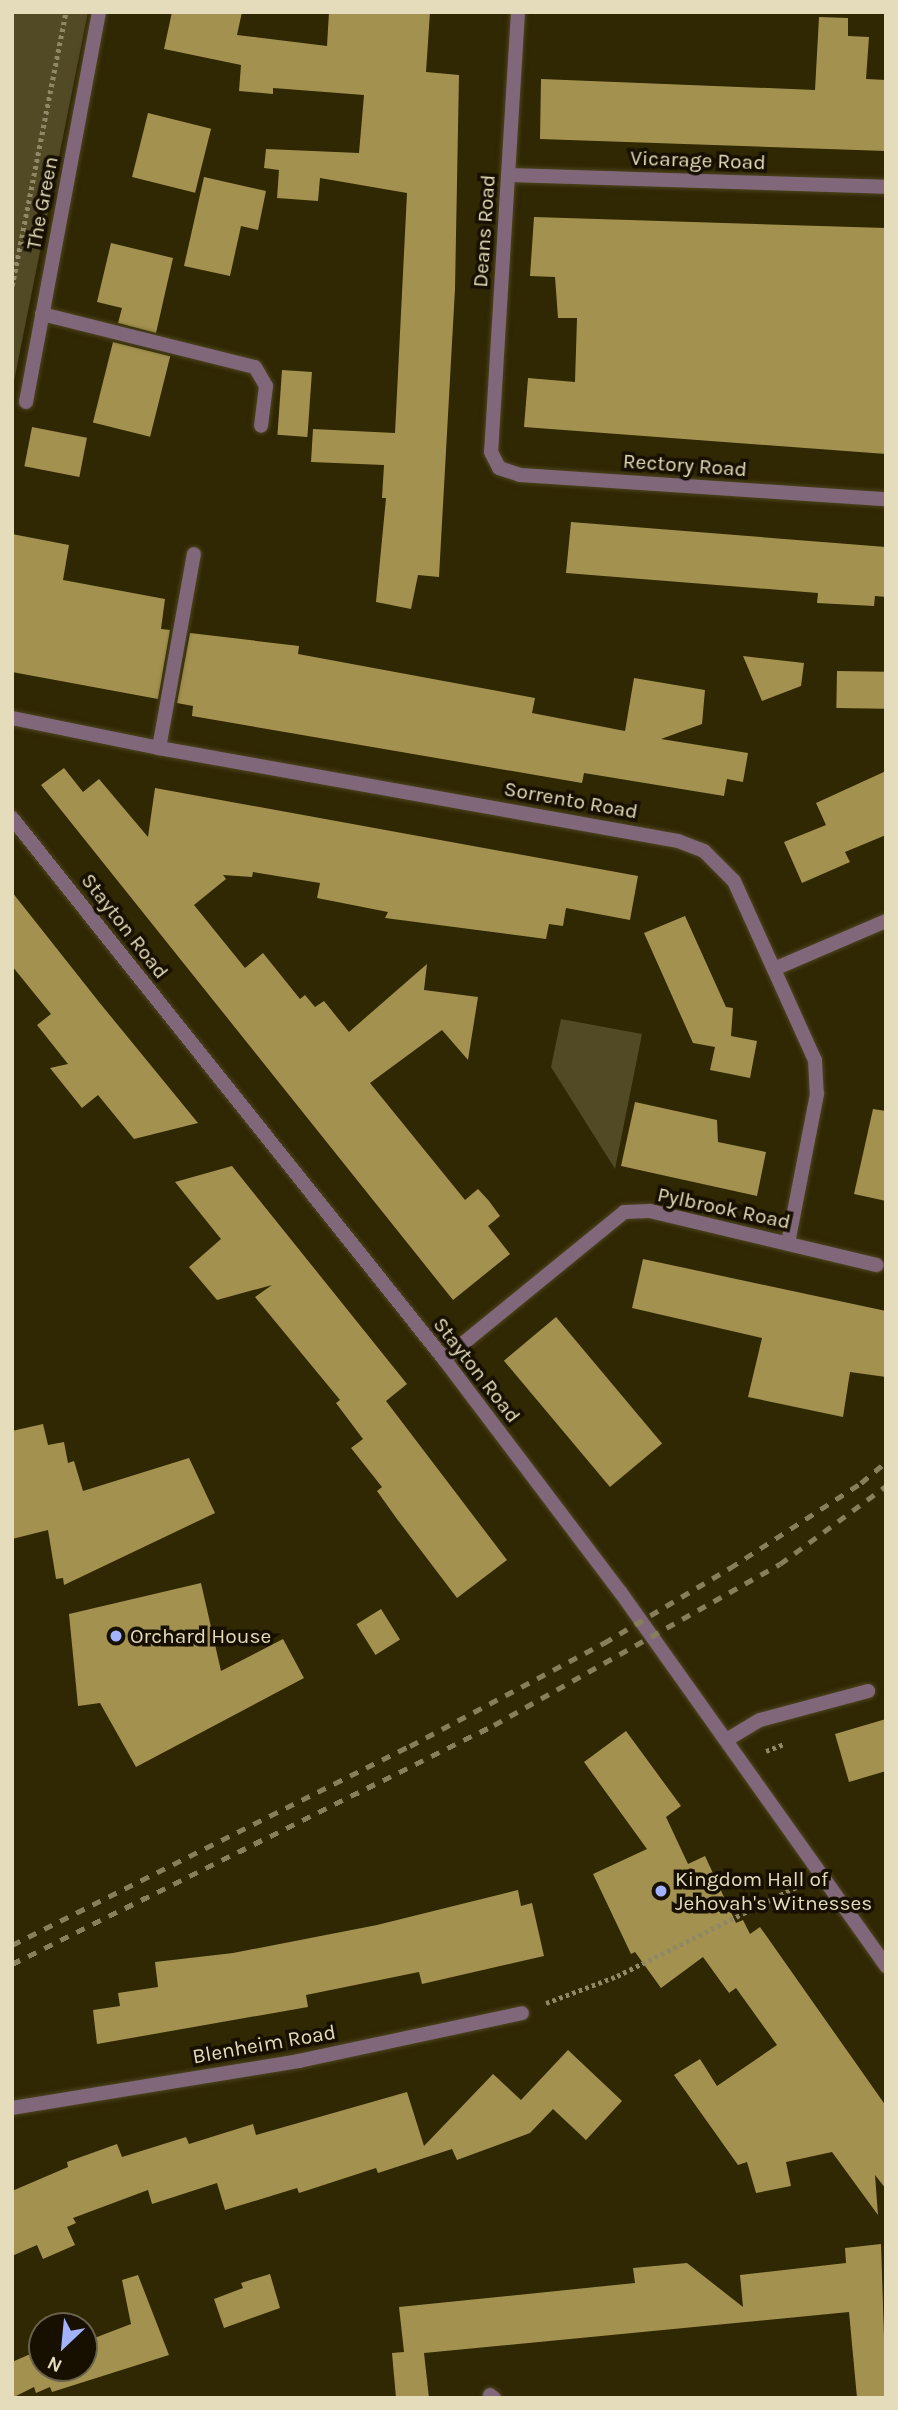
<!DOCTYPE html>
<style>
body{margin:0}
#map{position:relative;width:898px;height:2410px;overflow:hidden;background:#302703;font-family:Karla,sans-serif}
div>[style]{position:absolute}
.green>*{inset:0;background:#524925}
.building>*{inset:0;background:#a3924f;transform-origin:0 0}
.path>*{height:4.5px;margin-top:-2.25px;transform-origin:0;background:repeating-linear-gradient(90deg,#8f8765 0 3.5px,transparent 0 7px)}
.roads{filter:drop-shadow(0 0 2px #4d4420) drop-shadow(0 0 2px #4d4420)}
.lane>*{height:14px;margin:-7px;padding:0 7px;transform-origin:7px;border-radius:7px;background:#80687a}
.street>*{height:14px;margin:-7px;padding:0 7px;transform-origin:7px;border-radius:7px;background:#80687a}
.rail>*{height:5px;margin-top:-2.5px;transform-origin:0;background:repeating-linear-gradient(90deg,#877e5c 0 9px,transparent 0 18px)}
.dots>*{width:19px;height:19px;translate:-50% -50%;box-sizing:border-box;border:4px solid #171000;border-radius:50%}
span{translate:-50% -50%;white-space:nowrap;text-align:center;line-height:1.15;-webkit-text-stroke:7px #171000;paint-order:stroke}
.street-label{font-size:21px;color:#e4dcbb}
.poi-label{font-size:21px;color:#e4dcbb}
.left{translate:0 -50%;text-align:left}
.frame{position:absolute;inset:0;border:14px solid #e4dcbb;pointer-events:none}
.north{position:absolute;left:28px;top:2312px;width:70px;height:70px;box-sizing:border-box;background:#171000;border:2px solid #69624b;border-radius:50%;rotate:206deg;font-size:19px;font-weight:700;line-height:28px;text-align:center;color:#e4dcbb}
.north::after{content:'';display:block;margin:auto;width:24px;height:32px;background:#a3b2fd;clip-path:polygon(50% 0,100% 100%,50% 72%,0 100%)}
</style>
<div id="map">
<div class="green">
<div style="clip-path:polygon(12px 12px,88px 12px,12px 391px)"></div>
<div style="clip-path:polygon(561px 1019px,642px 1034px,615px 1169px,551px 1067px)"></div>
</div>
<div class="building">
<div style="clip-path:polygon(172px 12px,242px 12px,237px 35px,327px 46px,329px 12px,430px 12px,426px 72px,459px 75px,455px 289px,439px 577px,418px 575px,411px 609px,376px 602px,386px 498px,382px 498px,384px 465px,311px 462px,313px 429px,395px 433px,407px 193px,320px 178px,318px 201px,277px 198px,279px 170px,264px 168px,266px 149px,359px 153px,364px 95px,273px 88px,273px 94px,239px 91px,241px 65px,164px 49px)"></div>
<div style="clip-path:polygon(819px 17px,848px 18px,848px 36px,869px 37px,866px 79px,886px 80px,886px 151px,540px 139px,541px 79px,815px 90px)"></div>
<div style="left:148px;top:113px;width:65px;height:66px;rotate:14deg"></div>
<div style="clip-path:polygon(204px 177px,266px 191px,258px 230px,241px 226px,230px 276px,184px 266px)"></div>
<div style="clip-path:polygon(534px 217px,886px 228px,886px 454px,524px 427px,528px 378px,575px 382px,577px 318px,558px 318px,555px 277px,530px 276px)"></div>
<div style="clip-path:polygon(111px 243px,173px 258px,156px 333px,118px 323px,122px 308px,97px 302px)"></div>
<div style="left:113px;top:342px;width:59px;height:83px;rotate:14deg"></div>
<div style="left:282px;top:370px;width:30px;height:65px;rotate:4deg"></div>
<div style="left:32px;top:427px;width:56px;height:40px;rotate:11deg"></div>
<div style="clip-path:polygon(571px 522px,886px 547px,886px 597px,875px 596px,874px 606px,817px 603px,818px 593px,566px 573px)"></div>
<div style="clip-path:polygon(12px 534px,69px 545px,63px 580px,165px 599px,161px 629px,170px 630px,158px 699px,12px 672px)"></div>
<div style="clip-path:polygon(190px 633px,299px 646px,298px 654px,535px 698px,532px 713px,625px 731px,634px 678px,705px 690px,702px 724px,661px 739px,748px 753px,743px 782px,727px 779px,724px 796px,584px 773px,582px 783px,192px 716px,193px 706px,177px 703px)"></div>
<div style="clip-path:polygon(743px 656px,804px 663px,801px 686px,762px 701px)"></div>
<div style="left:837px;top:671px;width:49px;height:37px;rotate:1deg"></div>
<div style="clip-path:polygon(64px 768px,83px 792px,99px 779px,148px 837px,155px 788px,638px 876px,630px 920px,566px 908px,563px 926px,549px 924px,546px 939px,385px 918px,388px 912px,317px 898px,320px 883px,253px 872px,252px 877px,223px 875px,226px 879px,194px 905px,245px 968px,263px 953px,300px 999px,305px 995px,315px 1007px,324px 1001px,349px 1032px,427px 964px,424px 990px,478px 997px,468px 1060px,442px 1030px,370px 1083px,465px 1200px,478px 1189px,489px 1201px,500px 1216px,488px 1226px,510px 1254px,453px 1300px,41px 785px)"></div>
<div style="clip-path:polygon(886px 771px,886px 835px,845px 852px,850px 862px,802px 883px,784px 842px,826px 825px,816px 803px)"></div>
<div style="clip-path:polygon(12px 892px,99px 1002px,198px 1123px,134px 1139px,98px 1095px,82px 1108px,50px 1068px,68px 1064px,37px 1025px,51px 1014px,12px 966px)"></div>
<div style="clip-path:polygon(685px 916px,726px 1007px,733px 1008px,731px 1036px,757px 1041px,750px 1078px,710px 1070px,715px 1047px,693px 1043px,644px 933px)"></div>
<div style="clip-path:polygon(635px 1102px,717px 1120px,718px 1142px,766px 1152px,757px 1196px,621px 1166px)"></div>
<div style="clip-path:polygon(873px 1109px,886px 1111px,886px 1201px,854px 1194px)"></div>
<div style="clip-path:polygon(232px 1166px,407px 1384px,386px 1401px,507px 1560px,457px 1598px,397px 1519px,377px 1491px,382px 1487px,351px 1448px,363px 1439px,336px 1403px,340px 1400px,255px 1297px,272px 1285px,217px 1300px,189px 1267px,221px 1239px,175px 1182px)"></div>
<div style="clip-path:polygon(643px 1259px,886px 1311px,886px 1377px,850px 1372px,843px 1417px,748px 1397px,762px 1338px,632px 1308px)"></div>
<div style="left:556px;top:1317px;width:165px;height:68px;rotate:50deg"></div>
<div style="clip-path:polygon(43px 1424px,48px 1445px,64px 1442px,68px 1463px,74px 1461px,83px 1491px,189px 1458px,215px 1513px,64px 1585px,63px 1578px,56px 1579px,48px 1530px,12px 1539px,12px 1431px)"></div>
<div style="clip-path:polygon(201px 1583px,221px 1671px,283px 1639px,304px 1678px,136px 1767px,100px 1703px,78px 1706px,69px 1614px)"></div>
<div style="left:381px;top:1609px;width:36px;height:29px;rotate:58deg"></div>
<div style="clip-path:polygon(886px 1719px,886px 1771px,849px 1782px,835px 1734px)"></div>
<div style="clip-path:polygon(626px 1731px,681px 1806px,666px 1817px,688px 1864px,705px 1856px,736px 1923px,743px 1920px,750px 1934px,760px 1927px,886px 2106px,886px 2189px,875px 2175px,878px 2215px,832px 2152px,786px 2162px,791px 2186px,756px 2193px,747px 2162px,738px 2165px,674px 2075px,700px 2059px,717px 2086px,777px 2045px,736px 1988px,729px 1993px,703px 1957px,661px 1988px,635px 1952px,631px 1954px,593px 1874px,647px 1849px,584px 1762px)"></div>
<div style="clip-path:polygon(518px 1890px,521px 1906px,532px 1903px,544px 1956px,422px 1984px,419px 1972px,306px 1995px,308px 2007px,97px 2044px,93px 2010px,120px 2006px,118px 1993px,158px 1987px,155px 1962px,233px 1953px,377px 1925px)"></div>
<div style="clip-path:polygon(568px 2050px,622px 2101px,586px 2140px,553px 2109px,530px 2133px,457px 2160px,452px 2149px,378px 2173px,376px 2168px,299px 2193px,297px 2188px,225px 2210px,217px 2183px,152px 2204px,148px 2190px,73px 2218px,76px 2223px,67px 2227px,75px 2245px,43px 2259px,37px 2245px,12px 2256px,12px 2191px,68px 2167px,67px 2162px,117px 2144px,122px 2157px,186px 2137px,189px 2144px,253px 2124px,256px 2135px,407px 2092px,424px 2146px,493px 2074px,521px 2100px)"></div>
<div style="clip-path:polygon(881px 2244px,886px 2398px,857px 2398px,849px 2312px,424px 2353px,429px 2398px,396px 2398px,392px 2353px,404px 2352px,399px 2307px,635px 2283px,633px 2268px,687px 2263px,743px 2307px,740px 2275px,846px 2263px,845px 2248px)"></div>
<div style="clip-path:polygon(270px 2274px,280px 2308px,224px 2328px,214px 2299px,243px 2288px,241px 2283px)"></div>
<div style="clip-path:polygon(138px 2275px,169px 2355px,52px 2392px,50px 2387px,36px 2393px,34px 2387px,12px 2398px,12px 2362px,42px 2349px,42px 2368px,84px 2368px,84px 2342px,131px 2324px,122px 2280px)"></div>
</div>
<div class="path">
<div style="left:12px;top:286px;width:279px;rotate:-78.9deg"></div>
<div style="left:766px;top:1751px;width:19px;rotate:-21deg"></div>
<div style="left:546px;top:2003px;width:76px;rotate:-20.8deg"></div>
<div style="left:617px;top:1976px;width:202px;rotate:-26.4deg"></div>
</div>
<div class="roads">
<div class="lane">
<div style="left:42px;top:314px;width:219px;rotate:14deg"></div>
<div style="left:255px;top:367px;width:22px;rotate:60deg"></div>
<div style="left:266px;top:386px;width:40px;rotate:97.1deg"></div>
<div style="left:159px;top:748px;width:197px;rotate:-79.8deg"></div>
<div style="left:728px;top:1739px;width:37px;rotate:-31deg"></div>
<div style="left:760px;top:1720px;width:112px;rotate:-15deg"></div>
</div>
<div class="street">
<div style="left:518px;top:12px;width:441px;rotate:93.5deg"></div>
<div style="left:491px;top:452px;width:18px;rotate:63deg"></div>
<div style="left:499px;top:468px;width:22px;rotate:18deg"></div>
<div style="left:520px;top:475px;width:367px;rotate:3.8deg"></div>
<div style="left:508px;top:175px;width:378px;rotate:1.8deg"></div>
<div style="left:26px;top:402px;width:397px;rotate:-79.4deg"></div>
<div style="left:12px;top:718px;width:150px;rotate:11.5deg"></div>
<div style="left:159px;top:748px;width:527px;rotate:10.16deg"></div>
<div style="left:678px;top:841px;width:28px;rotate:21deg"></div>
<div style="left:704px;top:851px;width:42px;rotate:45deg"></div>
<div style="left:734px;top:881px;width:196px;rotate:65.7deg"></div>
<div style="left:815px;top:1060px;width:34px;rotate:87deg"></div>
<div style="left:817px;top:1094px;width:152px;rotate:101deg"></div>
<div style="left:12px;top:818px;width:692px;rotate:51.39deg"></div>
<div style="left:444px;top:1359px;width:293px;rotate:52.9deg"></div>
<div style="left:621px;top:1593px;width:458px;rotate:54.6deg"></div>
<div style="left:774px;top:969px;width:122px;rotate:-23.2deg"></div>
<div style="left:444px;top:1359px;width:232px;rotate:-39.2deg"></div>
<div style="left:624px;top:1212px;width:26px;rotate:-2deg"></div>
<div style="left:650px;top:1211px;width:233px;rotate:13.4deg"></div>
<div style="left:12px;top:2108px;width:291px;rotate:-9.3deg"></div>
<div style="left:299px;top:2061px;width:228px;rotate:-12.1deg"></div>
<div style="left:490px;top:2395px;width:5px;rotate:37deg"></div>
</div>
</div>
<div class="rail">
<div style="left:12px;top:1945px;width:445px;rotate:-26.6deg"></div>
<div style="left:410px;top:1746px;width:220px;rotate:-28deg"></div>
<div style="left:604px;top:1643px;width:147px;rotate:-30.8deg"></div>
<div style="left:730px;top:1568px;width:156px;rotate:-33deg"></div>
<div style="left:861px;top:1483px;width:33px;rotate:-40deg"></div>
<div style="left:12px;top:1964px;width:538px;rotate:-26.37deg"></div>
<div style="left:494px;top:1725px;width:328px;rotate:-29.4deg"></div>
<div style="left:780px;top:1564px;width:132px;rotate:-36.3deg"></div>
</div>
<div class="dots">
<div style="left:116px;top:1636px;background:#a3b2fd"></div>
<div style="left:661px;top:1891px;background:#a3b2fd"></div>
</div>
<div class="street-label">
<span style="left:698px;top:160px;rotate:2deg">Vicarage Road</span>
<span style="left:42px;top:203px;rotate:-79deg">The Green</span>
<span style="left:484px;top:231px;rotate:-86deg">Deans Road</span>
<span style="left:685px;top:465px;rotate:4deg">Rectory Road</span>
<span style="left:571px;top:800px;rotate:10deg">Sorrento Road</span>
<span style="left:125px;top:926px;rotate:52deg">Stayton Road</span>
<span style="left:724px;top:1208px;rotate:12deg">Pylbrook Road</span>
<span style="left:477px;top:1370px;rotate:52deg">Stayton Road</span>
<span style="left:264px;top:2044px;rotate:-10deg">Blenheim Road</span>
</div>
<div class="poi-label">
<span class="left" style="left:130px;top:1636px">Orchard House</span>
<span class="left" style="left:675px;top:1891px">Kingdom Hall of<br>Jehovah's Witnesses</span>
</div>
<div class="frame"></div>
<div class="north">N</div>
</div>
